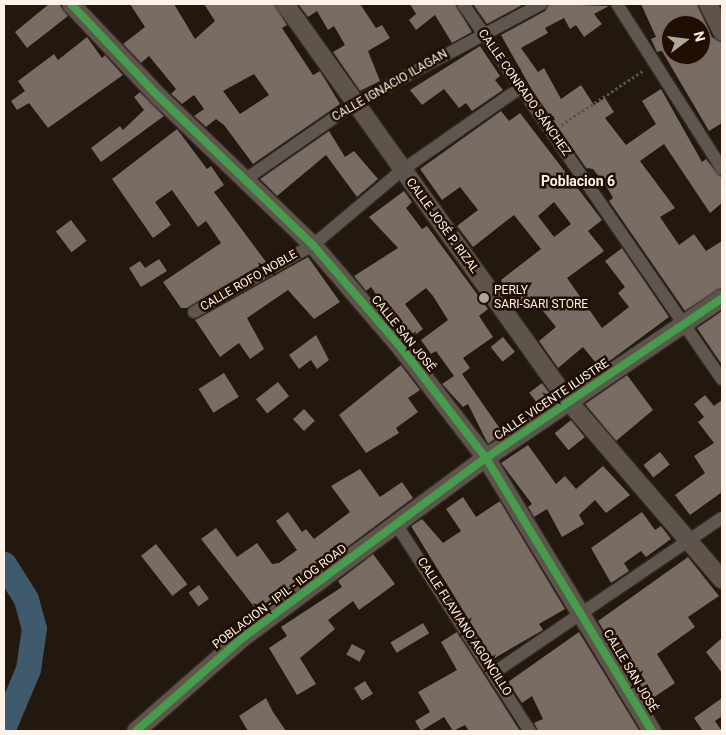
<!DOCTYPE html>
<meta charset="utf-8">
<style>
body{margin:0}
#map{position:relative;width:726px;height:735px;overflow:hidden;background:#22180d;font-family:Roboto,sans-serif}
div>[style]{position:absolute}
.river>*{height:25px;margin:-12.5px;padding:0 12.5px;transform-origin:12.5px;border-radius:12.5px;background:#405a6d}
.building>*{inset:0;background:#786c64;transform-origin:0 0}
.path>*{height:2.5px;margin-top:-1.25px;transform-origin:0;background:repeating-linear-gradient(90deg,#5a534a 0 2.5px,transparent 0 5px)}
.roads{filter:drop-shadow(0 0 1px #3a332d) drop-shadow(0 0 1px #3a332d)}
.street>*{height:12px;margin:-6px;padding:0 6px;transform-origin:6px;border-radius:6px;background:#5f574f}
.secondary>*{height:18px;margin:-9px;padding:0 9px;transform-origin:9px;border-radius:9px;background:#5e544c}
.cycleway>*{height:8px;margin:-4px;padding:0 4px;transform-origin:4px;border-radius:4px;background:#469c4c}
.dots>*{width:14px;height:14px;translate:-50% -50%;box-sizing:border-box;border:2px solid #200f00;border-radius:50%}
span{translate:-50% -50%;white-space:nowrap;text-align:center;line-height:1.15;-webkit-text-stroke:5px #200f00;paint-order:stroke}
.street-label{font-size:12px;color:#fdf3e9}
.poi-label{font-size:12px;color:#fdf3e9}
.left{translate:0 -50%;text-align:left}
.neighbourhood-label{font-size:14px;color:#fdf3e9;font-weight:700}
.frame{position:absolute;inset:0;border:5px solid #fdf3e9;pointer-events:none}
.north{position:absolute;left:661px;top:15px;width:50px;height:50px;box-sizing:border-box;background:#200f00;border:1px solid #786a5d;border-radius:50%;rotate:75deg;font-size:14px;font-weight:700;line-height:20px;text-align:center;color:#fdf3e9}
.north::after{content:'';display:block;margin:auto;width:18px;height:22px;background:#b0a69c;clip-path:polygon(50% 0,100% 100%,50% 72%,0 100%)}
</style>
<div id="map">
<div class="river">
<div style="left:4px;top:564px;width:41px;rotate:57.8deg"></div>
<div style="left:26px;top:599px;width:30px;rotate:75deg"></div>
<div style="left:34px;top:628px;width:41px;rotate:98.3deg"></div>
<div style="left:28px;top:669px;width:62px;rotate:112.8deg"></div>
</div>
<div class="building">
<div style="clip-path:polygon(49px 4px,59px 4px,68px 16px,27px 48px,15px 32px)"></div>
<div style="clip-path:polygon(evenodd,130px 4px,174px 4px,195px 39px,215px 21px,204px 4px,275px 4px,287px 25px,282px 28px,313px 75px,320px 71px,340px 104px,253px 164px,224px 125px,216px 119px,206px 127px,194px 116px,204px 109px,194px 95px,182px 104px,171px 94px,176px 89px,149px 56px,141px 63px,123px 44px,145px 27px,130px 4px,254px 74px,269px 95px,240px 114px,223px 91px,254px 74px)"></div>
<div style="clip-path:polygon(298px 4px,360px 4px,376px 28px,382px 25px,390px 38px,368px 51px,380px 81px,360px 91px,333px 52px,345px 45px,334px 26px,328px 30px,317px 11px,308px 17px)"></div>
<div style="clip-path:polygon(410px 4px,455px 4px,472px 32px,452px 43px,435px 15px,416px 30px,409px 20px,416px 14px)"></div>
<div style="clip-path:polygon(473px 4px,524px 4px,487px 24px)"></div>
<div style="clip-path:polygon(549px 4px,609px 6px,594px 14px,602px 24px,584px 37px,576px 25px,570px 29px,564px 18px,545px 28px,548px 33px,521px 48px,538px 72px,544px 68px,561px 99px,581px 85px,594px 105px,605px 98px,614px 112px,605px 118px,626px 145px,656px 124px,642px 101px,661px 89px,702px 162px,706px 159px,722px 178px,722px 203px,710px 213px,664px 144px,640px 161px,675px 208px,660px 217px,679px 245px,694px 234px,706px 251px,722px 241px,722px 288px,685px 311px,609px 201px,613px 198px,608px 189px,593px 169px,586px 168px,532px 90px,501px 35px,545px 11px)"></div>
<div style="clip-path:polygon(evenodd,641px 4px,697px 4px,712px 37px,722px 42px,722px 123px,709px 131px,662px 51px,657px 52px,651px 39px,656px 37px,641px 4px,671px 25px,701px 25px,701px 55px,671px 55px,671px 25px)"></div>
<div style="clip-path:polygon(87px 37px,102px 58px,105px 55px,123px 75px,48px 128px,29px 103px,17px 110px,11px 101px,25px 91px,18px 81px,54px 54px,58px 60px)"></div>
<div style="clip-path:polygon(480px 46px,500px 76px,495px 80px,503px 90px,472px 111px,466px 103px,459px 108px,444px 89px,422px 105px,410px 90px)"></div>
<div style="clip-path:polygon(140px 92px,164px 116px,101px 162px,91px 148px,120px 126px,123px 130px,144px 110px,134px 97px)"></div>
<div style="clip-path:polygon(evenodd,501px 111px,509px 121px,520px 113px,602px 220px,588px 231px,604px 251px,567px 278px,602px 328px,629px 307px,618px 293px,625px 287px,605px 261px,622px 248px,669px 317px,600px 368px,583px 347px,558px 368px,539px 341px,556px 327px,531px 296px,518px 306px,508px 293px,501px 280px,541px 249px,514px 215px,473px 247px,457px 226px,478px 210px,460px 187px,442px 200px,420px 169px,501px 111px,554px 202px,571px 224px,554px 237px,538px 216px,554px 202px)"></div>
<div style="clip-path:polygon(177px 129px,207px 169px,211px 166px,224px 185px,214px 192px,266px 262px,187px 308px,181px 308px,163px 282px,221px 243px,206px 221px,198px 227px,172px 190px,155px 202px,171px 225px,153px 238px,112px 179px)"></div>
<div style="clip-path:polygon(329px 131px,345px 157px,354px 151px,378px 179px,357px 197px,326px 155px,277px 196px,260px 179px)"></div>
<div style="clip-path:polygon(404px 191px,412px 202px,406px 208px,422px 229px,427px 226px,488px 309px,479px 316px,493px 337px,463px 358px,470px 368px,462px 374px,503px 433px,488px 444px,468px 404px,463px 407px,442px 384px,454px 376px,436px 351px,431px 354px,421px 340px,448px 320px,433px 296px,426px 288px,405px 304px,423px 329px,408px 340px,371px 287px,366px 291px,354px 276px,398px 248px,369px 217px)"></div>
<div style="left:71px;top:220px;width:26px;height:19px;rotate:53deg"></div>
<div style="clip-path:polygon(308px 257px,340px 302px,314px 319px,288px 290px,247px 318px,264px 349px,250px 359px,239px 343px,220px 357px,195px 320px)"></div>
<div style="clip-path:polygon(159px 259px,167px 271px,141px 287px,129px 268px,140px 261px,145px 268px)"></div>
<div style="clip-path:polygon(722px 311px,722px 365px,697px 328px)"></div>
<div style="clip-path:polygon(316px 335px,329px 360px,317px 369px,311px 360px,299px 369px,289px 355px)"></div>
<div style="left:503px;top:337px;width:19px;height:16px;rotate:51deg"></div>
<div style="clip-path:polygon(401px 365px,420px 390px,408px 398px,418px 412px,396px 428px,399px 433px,366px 453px,339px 415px)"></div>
<div style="left:224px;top:373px;width:28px;height:30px;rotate:58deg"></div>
<div style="clip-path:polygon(627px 375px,653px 410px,616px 441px,585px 404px)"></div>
<div style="left:278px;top:382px;width:18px;height:28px;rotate:52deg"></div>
<div style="left:542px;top:383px;width:20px;height:16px;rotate:53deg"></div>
<div style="clip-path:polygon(705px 395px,714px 406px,722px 400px,722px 492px,690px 515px,675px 495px,705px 473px,694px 456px,714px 443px,698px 422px,704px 417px,694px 404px)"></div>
<div style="left:304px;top:409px;width:16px;height:15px;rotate:47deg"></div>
<div style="left:571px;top:420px;width:22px;height:21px;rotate:51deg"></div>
<div style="clip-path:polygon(528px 445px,556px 484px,565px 476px,576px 489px,603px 466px,630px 495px,606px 513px,595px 500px,579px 515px,584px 524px,562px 537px,547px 509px,534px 517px,528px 507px,532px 504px,501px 463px)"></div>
<div style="left:660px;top:452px;width:16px;height:21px;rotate:52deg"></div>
<div style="clip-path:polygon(360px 469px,380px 497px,402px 482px,413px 498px,259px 613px,201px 539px,216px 528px,237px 557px,257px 543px,272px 564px,279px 563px,297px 550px,276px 521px,288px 512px,302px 532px,306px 529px,314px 539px,350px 512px,331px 486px)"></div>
<div style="clip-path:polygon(463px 497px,476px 517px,500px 501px,565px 609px,539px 624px,543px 630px,493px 659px,411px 526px,422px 519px,443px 543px,461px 531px,446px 509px)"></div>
<div style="clip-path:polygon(642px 512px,655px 530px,661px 526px,671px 539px,646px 557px,641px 551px,624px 563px,629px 571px,611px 583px,591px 548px)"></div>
<div style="left:156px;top:544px;width:51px;height:19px;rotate:52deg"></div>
<div style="clip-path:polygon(373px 554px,395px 584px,359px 610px,353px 601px,328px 620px,335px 629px,300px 658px,316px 684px,297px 695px,269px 648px,287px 636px,281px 627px,342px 587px,338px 581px)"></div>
<div style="clip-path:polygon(688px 557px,719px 596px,688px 617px,695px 627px,657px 654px,675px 683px,647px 702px,598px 621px)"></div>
<div style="left:199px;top:585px;width:17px;height:13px;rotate:54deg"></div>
<div style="left:423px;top:623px;width:12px;height:38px;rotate:59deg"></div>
<div style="clip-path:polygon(457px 632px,520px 731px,469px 731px,465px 725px,453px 731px,444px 717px,421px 731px,415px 721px,430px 712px,418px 692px,457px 670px,441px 642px)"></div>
<div style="clip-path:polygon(579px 632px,639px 730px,538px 731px,534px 723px,543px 719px,532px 696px,522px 703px,508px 682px)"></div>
<div style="clip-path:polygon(722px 638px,722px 673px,706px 652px)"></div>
<div style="left:352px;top:644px;width:15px;height:12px;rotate:28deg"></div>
<div style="left:365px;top:681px;width:15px;height:13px;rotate:58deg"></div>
<div style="clip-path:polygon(266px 698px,273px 712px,286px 731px,248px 731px,239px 716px)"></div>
<div style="clip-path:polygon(722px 698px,722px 716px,715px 721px,722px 731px,703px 731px,694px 718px)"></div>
</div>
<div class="path">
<div style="left:561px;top:125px;width:100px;rotate:-33.5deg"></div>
</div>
<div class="roads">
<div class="street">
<div style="left:463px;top:4px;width:456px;rotate:55.4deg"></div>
<div style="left:617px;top:4px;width:196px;rotate:57.5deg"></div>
<div style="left:246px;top:179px;width:131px;rotate:-34.8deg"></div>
<div style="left:354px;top:104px;width:212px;rotate:-28.1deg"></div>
<div style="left:194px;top:312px;width:137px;rotate:-29.4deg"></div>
<div style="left:313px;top:245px;width:115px;rotate:-40.1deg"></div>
<div style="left:401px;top:171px;width:145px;rotate:-34.9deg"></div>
<div style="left:396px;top:524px;width:247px;rotate:57.1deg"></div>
<div style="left:495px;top:672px;width:274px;rotate:-34.2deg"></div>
</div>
<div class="secondary">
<div style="left:71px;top:4px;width:128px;rotate:46.6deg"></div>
<div style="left:159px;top:97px;width:214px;rotate:43.9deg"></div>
<div style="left:313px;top:245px;width:137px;rotate:49.4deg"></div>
<div style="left:402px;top:349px;width:138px;rotate:52.4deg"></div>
<div style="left:486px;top:458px;width:320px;rotate:58.7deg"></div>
<div style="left:285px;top:4px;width:490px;rotate:54.5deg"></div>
<div style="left:570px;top:403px;width:233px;rotate:49.3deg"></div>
<div style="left:708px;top:4px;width:31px;rotate:63deg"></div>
<div style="left:136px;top:731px;width:140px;rotate:-41.2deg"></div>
<div style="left:241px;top:639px;width:305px;rotate:-36.5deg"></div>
<div style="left:486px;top:458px;width:285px;rotate:-34.1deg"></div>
</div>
</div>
<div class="cycleway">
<div style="left:71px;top:4px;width:128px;rotate:46.6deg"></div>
<div style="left:159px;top:97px;width:214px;rotate:43.9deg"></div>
<div style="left:313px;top:245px;width:137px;rotate:49.4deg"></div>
<div style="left:402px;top:349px;width:138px;rotate:52.4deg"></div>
<div style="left:486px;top:458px;width:320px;rotate:58.7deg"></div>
<div style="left:136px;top:731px;width:140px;rotate:-41.2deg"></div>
<div style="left:241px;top:639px;width:305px;rotate:-36.5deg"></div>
<div style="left:486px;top:458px;width:285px;rotate:-34.1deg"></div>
</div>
<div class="dots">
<div style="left:484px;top:298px;background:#b0a69c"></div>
</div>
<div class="street-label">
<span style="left:390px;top:86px;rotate:-30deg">CALLE IGNACIO ILAGAN</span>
<span style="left:524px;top:93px;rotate:55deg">CALLE CONRADO SÁNCHEZ</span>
<span style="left:442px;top:226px;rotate:54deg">CALLE JOSÉ P. RIZAL</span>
<span style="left:249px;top:281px;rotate:-30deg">CALLE ROFO NOBLE</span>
<span style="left:403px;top:334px;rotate:51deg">CALLE SAN JOSÉ</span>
<span style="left:552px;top:400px;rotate:-34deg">CALLE VICENTE ILUSTRE</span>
<span style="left:280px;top:597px;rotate:-37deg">POBLACION - IPIL - ILOG ROAD</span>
<span style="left:464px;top:627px;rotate:57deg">CALLE FLAVIANO AGONCILLO</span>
<span style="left:630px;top:671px;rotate:59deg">CALLE SAN JOSÉ</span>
</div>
<div class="poi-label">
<span class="left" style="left:494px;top:298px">PERLY<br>SARI-SARI STORE</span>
</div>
<div class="neighbourhood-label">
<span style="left:578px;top:181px">Poblacion 6</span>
</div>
<div class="frame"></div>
<div class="north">N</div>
</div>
